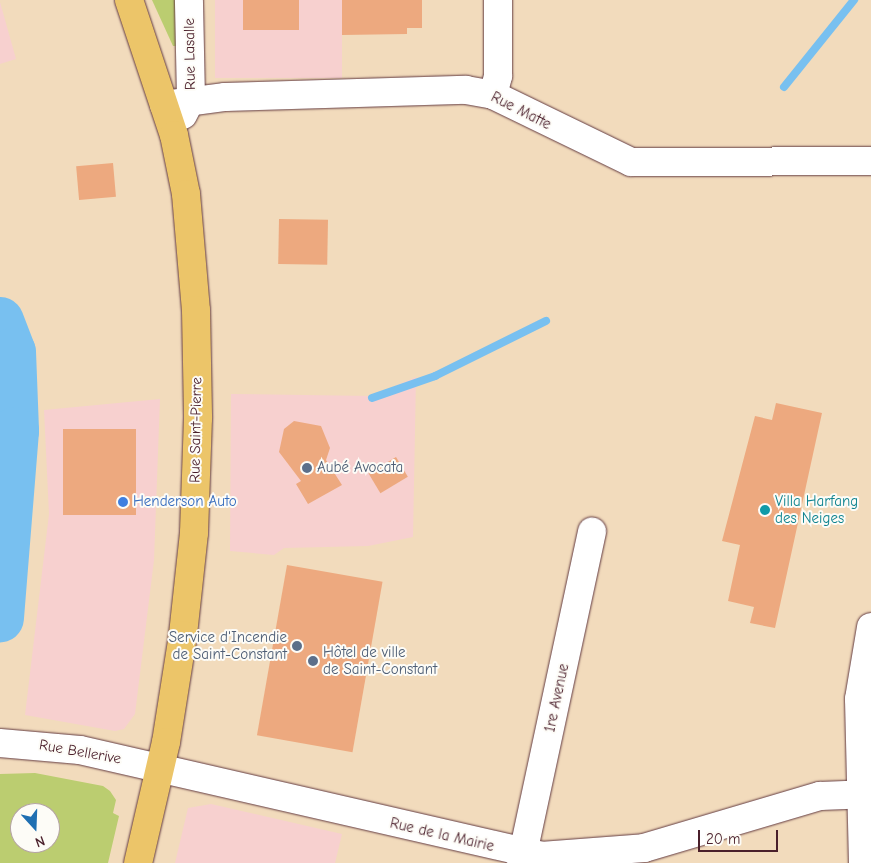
<!DOCTYPE html>
<meta charset="utf-8">
<style>
body{margin:0}
#map{position:relative;width:871px;height:863px;overflow:hidden;background:#f2dbbc;font-family:"Comic Neue",sans-serif}
div>[style]{position:absolute}
.built>*{inset:0;background:#f7d0cf;transform-origin:0 0}
.green>*{inset:0;background:#bbcd70}
.stream>*{height:8px;margin:-4px;padding:0 4px;transform-origin:4px;border-radius:4px;background:#78c0f0}
.river>*{height:48px;margin:-24px;padding:0 24px;transform-origin:24px;border-radius:24px;background:#78c0f0}
.building>*{inset:0;background:#eda97f;transform-origin:0 0}
.roads{filter:drop-shadow(0 0 1px #633b41) drop-shadow(0 0 1px #633b41)}
.minor>*{height:28px;margin:-14px;padding:0 14px;transform-origin:14px;border-radius:14px;background:#fff}
.major>*{height:28px;margin:-14px;padding:0 14px;transform-origin:14px;border-radius:14px;background:#ecc569}
.dots>*{width:14px;height:14px;translate:-50% -50%;box-sizing:border-box;border:2px solid #fdfcf7;border-radius:50%}
span{translate:-50% -50%;white-space:nowrap;text-align:center;line-height:1.15;-webkit-text-stroke:4px #fdfcf7;paint-order:stroke}
.street-label{font-size:15px;color:#4a1f2b}
.service-label{font-size:15px;color:#4e5e75}
.left{translate:0 -50%;text-align:left}
.right{translate:-100% -50%;text-align:right}
.culture-label{font-size:15px;color:#0d838f}
.shop-label{font-size:15px;color:#366cbe}
.north{position:absolute;left:10px;top:803px;width:50px;height:50px;box-sizing:border-box;background:#fdfcf7;border:1px solid #b5a4a5;border-radius:50%;rotate:160deg;font-size:14px;font-weight:700;line-height:20px;text-align:center;color:#4a1f2b}
.north::after{content:'';display:block;margin:auto;width:18px;height:22px;background:#1f6fb2;clip-path:polygon(50% 0,100% 100%,50% 72%,0 100%)}
.scale{position:absolute;left:698px;top:830px;width:80px;height:22px;box-sizing:border-box;border:2px solid #4a1f2b;border-top:0;padding-left:6px;font-size:15px;line-height:18px;white-space:nowrap;color:#4a1f2b;-webkit-text-stroke:4px #fdfcf7;paint-order:stroke}
</style>
<div id="map">
<div class="built">
<div style="left:215px;top:0;width:127px;height:78px"></div>
<div style="clip-path:polygon(0 2px,16px 59px,0 64px)"></div>
<div style="clip-path:polygon(416px 377px,413px 537px,368px 546px,284px 548px,274px 555px,230px 551px,231px 394px,372px 396px)"></div>
<div style="clip-path:polygon(160px 399px,154px 560px,135px 714px,124px 729px,115px 731px,25px 715px,49px 514px,44px 410px)"></div>
<div style="clip-path:polygon(211px 804px,342px 834px,335px 863px,175px 863px,188px 808px)"></div>
</div>
<div class="green">
<div style="clip-path:polygon(152px 0,181px 0,178px 46px,173px 46px)"></div>
<div style="clip-path:polygon(evenodd,35px 773px,103px 786px,110px 791px,116px 800px,113px 813px,119px 816px,108px 863px,0 863px,0 774px,35px 773px,20px 813px,50px 813px,50px 843px,20px 843px,20px 813px)"></div>
</div>
<div class="stream">
<div style="left:784px;top:87px;width:112px;rotate:-51.2deg"></div>
<div style="left:372px;top:398px;width:67px;rotate:-19.2deg"></div>
<div style="left:435px;top:376px;width:124px;rotate:-26.4deg"></div>
</div>
<div class="river">
<div style="left:0;top:321px;width:33px;rotate:69deg"></div>
<div style="left:12px;top:352px;width:79px;rotate:87.8deg"></div>
<div style="left:15px;top:431px;width:188px;rotate:94.6deg"></div>
</div>
<div class="building">
<div style="left:243px;top:0;width:56px;height:30px"></div>
<div style="clip-path:polygon(342px 0,422px 0,422px 28px,407px 28px,407px 34px,342px 35px)"></div>
<div style="left:113px;top:163px;width:34px;height:37px;rotate:85deg"></div>
<div style="left:279px;top:219px;width:49px;height:45px;rotate:1deg"></div>
<div style="clip-path:polygon(776px 403px,822px 413px,775px 628px,750px 623px,754px 607px,728px 601px,740px 545px,722px 541px,755px 416px,772px 420px)"></div>
<div style="clip-path:polygon(294px 421px,321px 426px,330px 448px,326px 460px,342px 485px,308px 504px,296px 484px,301px 481px,279px 452px,284px 429px)"></div>
<div style="left:63px;top:429px;width:73px;height:86px"></div>
<div style="left:396px;top:457px;width:23px;height:32px;rotate:59deg"></div>
<div style="left:287px;top:565px;width:97px;height:173px;rotate:10deg"></div>
</div>
<div class="roads">
<div class="minor">
<div style="left:493px;top:95px;width:20px;rotate:-75deg"></div>
<div style="left:498px;top:76px;width:76px;rotate:-90deg"></div>
<div style="left:164px;top:105px;width:62px;rotate:-7.5deg"></div>
<div style="left:225px;top:97px;width:241px;rotate:-1.7deg"></div>
<div style="left:466px;top:90px;width:27px;rotate:10deg"></div>
<div style="left:493px;top:95px;width:153px;rotate:25.9deg"></div>
<div style="left:631px;top:162px;width:240px;rotate:-0.2deg"></div>
<div style="left:183px;top:115px;width:18px;rotate:-63deg"></div>
<div style="left:191px;top:99px;width:99px;rotate:-91.2deg"></div>
<div style="left:0;top:743px;width:80px;rotate:5deg"></div>
<div style="left:80px;top:750px;width:473px;rotate:12.9deg"></div>
<div style="left:541px;top:856px;width:103px;rotate:-4.4deg"></div>
<div style="left:644px;top:848px;width:184px;rotate:-16.5deg"></div>
<div style="left:820px;top:796px;width:51px;rotate:-2.2deg"></div>
<div style="left:521px;top:863px;width:339px;rotate:-77.9deg"></div>
<div style="left:863px;top:863px;width:164px;rotate:-91.4deg"></div>
<div style="left:859px;top:699px;width:73px;rotate:-80.5deg"></div>
</div>
<div class="major">
<div style="left:129px;top:0;width:142px;rotate:71.6deg"></div>
<div style="left:174px;top:135px;width:60px;rotate:78.5deg"></div>
<div style="left:186px;top:194px;width:116px;rotate:85.1deg"></div>
<div style="left:196px;top:310px;width:108px;rotate:88.9deg"></div>
<div style="left:198px;top:418px;width:115px;rotate:92deg"></div>
<div style="left:194px;top:533px;width:103px;rotate:96.2deg"></div>
<div style="left:183px;top:635px;width:108px;rotate:99deg"></div>
<div style="left:166px;top:742px;width:124px;rotate:103deg"></div>
</div>
</div>
<div class="dots">
<div style="left:307px;top:468px;background:#5c6f8a"></div>
<div style="left:123px;top:502px;background:#3f7fe0"></div>
<div style="left:765px;top:510px;background:#0f9aa8"></div>
<div style="left:297px;top:646px;background:#5c6f8a"></div>
<div style="left:313px;top:661px;background:#5c6f8a"></div>
</div>
<div class="street-label">
<span style="left:190px;top:54px;rotate:-91deg">Rue Lasalle</span>
<span style="left:521px;top:111px;rotate:27deg">Rue Matte</span>
<span style="left:196px;top:430px;rotate:-89deg">Rue Saint-Pierre</span>
<span style="left:557px;top:698px;rotate:-78deg">1re Avenue</span>
<span style="left:80px;top:752px;rotate:10deg">Rue Bellerive</span>
<span style="left:442px;top:835px;rotate:13deg">Rue de la Mairie</span>
</div>
<div class="service-label">
<span class="left" style="left:317px;top:468px">Aubé Avocata</span>
<span class="right" style="left:287px;top:646px">Service d'Incendie<br>de Saint-Constant</span>
<span class="left" style="left:323px;top:661px">Hôtel de ville<br>de Saint-Constant</span>
</div>
<div class="culture-label">
<span class="left" style="left:775px;top:510px">Villa Harfang<br>des Neiges</span>
</div>
<div class="shop-label">
<span class="left" style="left:133px;top:502px">Henderson Auto</span>
</div>
<div class="north">N</div>
<div class="scale">20 m</div>
</div>
